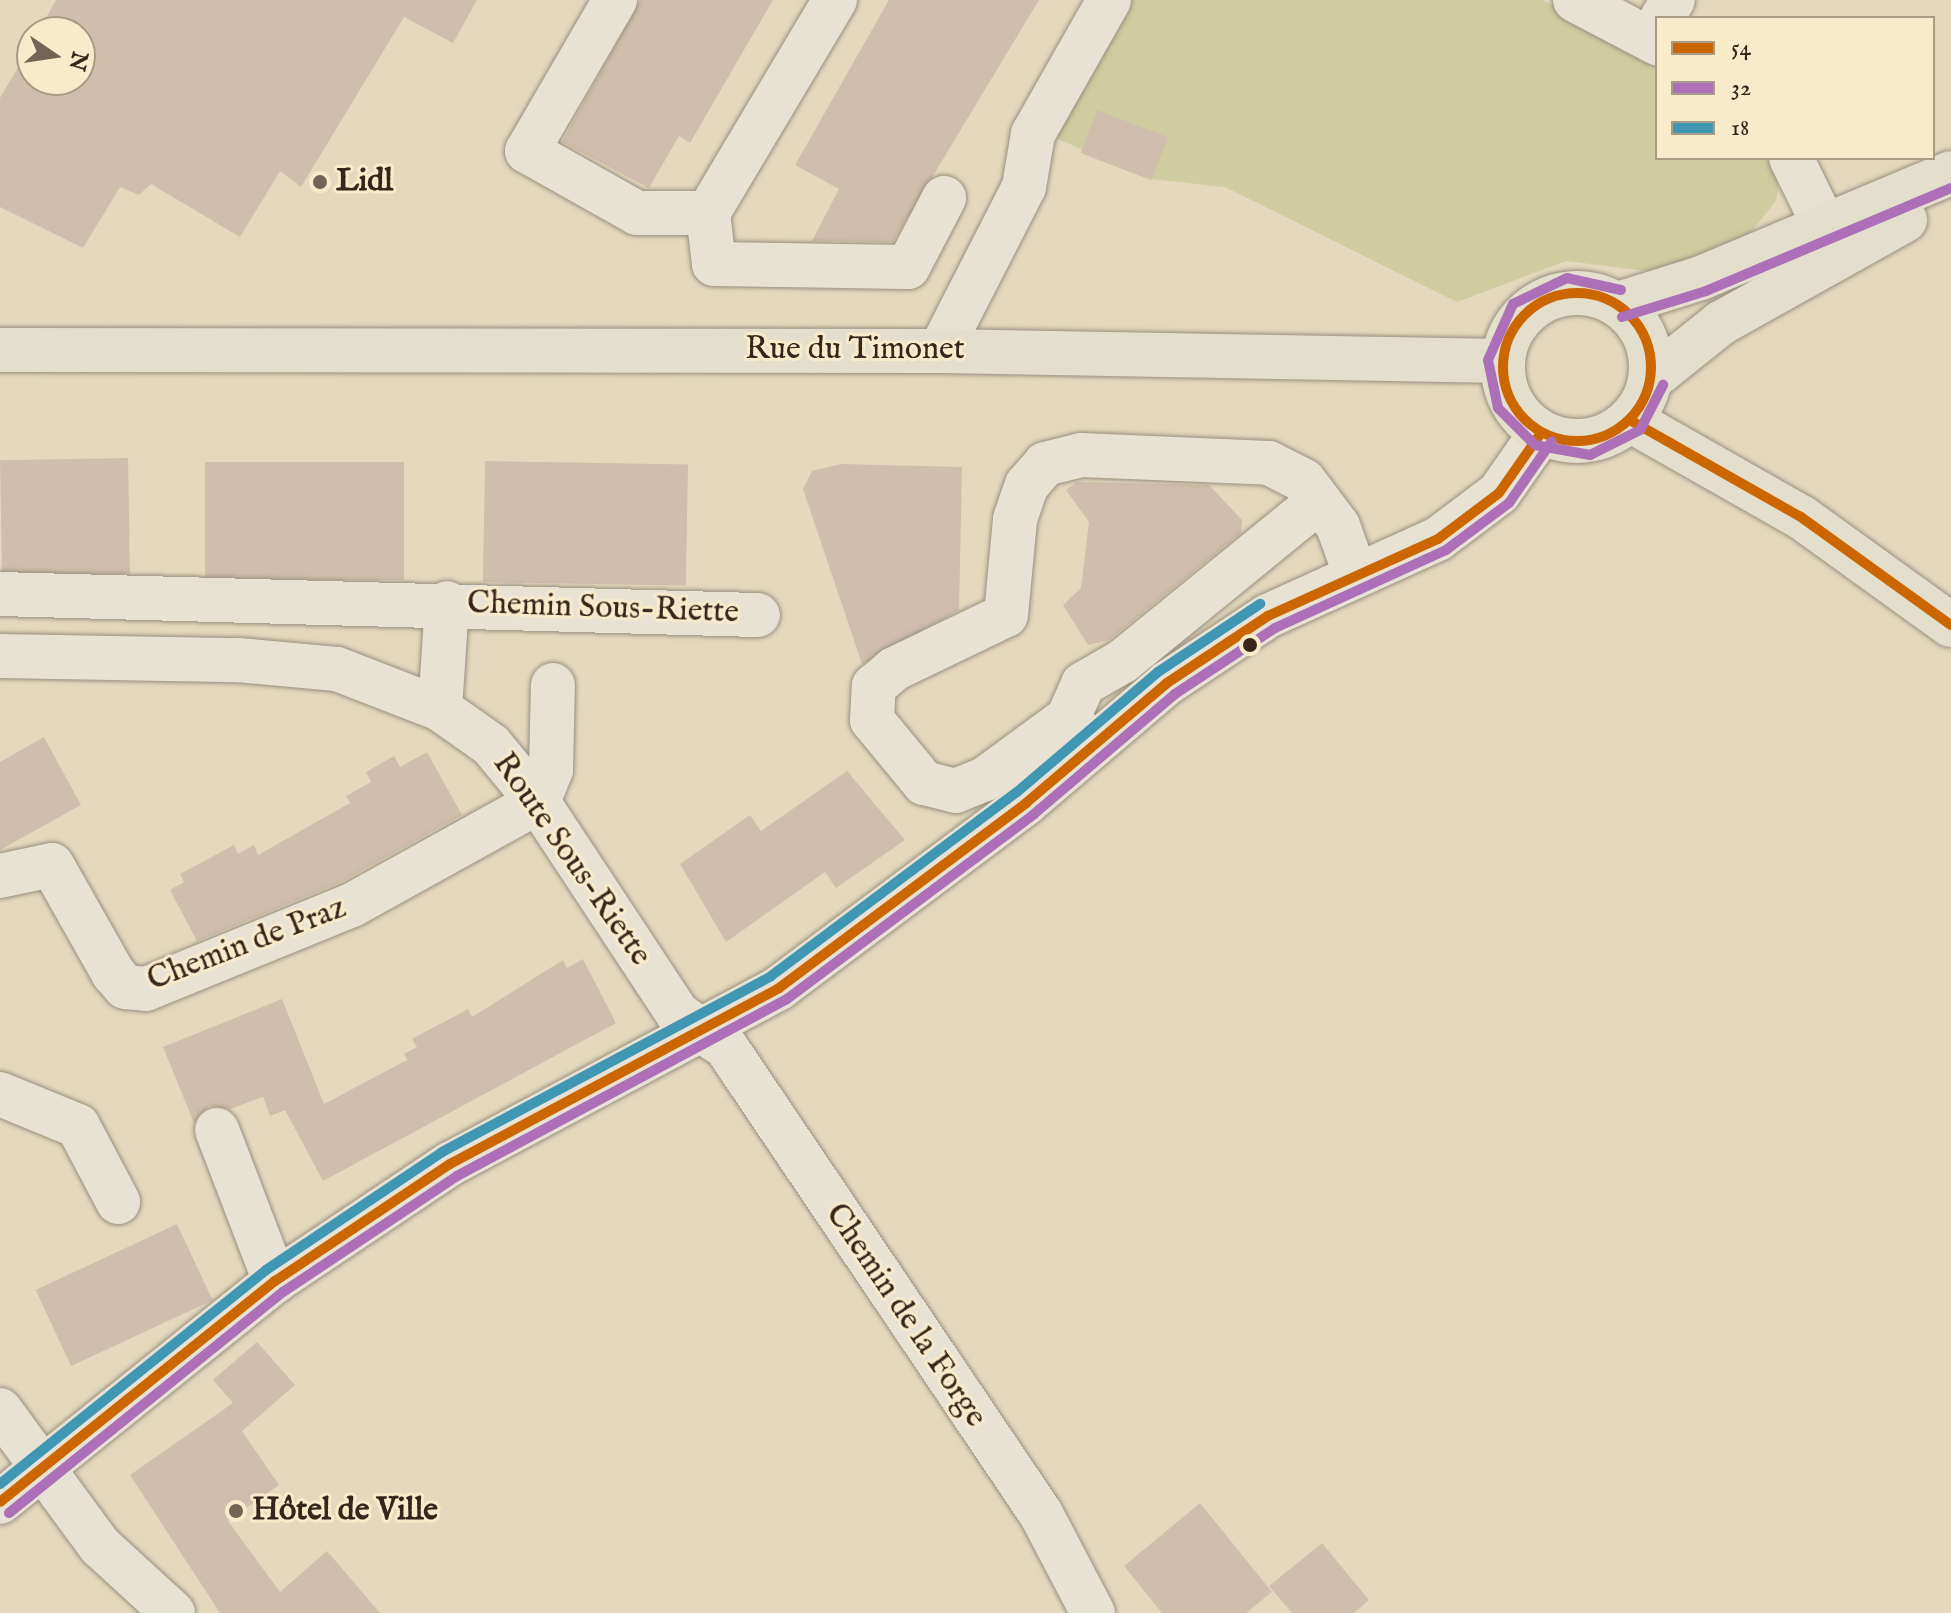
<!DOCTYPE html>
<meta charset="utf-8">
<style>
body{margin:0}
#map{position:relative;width:1951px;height:1613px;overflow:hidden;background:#e4d9bd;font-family:"IM FELL English",serif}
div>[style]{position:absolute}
.green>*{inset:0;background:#cfcca0}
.building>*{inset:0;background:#cfbeac;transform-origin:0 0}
.roads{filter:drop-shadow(0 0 2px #988f7f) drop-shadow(0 0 2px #988f7f)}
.minor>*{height:44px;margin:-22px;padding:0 22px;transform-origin:22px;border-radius:22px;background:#e8e2d5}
.major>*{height:44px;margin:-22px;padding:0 22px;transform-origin:22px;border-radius:22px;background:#e4decd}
.major>.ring{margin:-22px;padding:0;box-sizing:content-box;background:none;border:44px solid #e4decd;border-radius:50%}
.bus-1>*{height:10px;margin:-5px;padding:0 5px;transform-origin:5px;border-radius:5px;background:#c60}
.bus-1>.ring{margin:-5px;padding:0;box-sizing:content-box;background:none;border:10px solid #c60;border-radius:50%}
.bus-2>*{height:10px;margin:-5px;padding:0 5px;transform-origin:5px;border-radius:5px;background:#ac6fb8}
.bus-3>*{height:10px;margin:-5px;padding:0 5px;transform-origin:5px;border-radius:5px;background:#4097b3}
.dots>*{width:22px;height:22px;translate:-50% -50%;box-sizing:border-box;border:4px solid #f8ebca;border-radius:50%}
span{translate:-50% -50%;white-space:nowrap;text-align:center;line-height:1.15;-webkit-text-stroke:6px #f8ebca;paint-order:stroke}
.poi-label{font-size:32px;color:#36251a;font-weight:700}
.left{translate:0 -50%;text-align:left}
.street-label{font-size:32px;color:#36251a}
.legend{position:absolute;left:1655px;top:16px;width:280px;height:144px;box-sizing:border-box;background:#f8ebca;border:2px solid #aa9c84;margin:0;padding:10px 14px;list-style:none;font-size:24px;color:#36251a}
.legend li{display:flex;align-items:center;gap:16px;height:40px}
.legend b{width:40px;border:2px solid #aa9c84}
.north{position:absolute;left:16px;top:16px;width:80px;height:80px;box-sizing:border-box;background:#f8ebca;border:2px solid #aa9c84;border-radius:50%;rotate:103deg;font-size:22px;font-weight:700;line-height:32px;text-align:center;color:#36251a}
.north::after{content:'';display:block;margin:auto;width:28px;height:36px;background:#736453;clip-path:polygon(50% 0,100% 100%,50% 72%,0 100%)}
</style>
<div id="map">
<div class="green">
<div style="clip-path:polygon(1124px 0,1543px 0,1657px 60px,1657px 158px,1769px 158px,1779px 180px,1776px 201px,1750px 233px,1654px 272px,1566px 261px,1457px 302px,1225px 187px,1151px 179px,1051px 136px)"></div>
</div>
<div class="building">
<div style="clip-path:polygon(56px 0,477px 0,453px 43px,404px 17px,301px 187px,280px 171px,240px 237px,151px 184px,139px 195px,120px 187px,83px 248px,0 207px,0 98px,32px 43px,32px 80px,80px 80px,80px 32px,38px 32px)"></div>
<div style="clip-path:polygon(640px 0,773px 0,690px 143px,679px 136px,649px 188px,562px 142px)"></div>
<div style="clip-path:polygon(889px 0,1039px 0,893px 242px,812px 241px,839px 189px,795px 165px)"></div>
<div style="left:1097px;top:110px;width:76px;height:46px;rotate:21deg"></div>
<div style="left:128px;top:458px;width:115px;height:128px;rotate:89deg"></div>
<div style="left:485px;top:461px;width:203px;height:121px;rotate:1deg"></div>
<div style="left:404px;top:462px;width:118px;height:199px;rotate:90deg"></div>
<div style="clip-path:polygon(841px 464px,962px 467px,959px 610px,862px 664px,803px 489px,812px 471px)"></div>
<div style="clip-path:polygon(1077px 482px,1209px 485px,1242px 520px,1241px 533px,1109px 640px,1088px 645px,1063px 605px,1081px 588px,1089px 522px,1066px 490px)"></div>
<div style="clip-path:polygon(44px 737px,81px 805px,0 850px,0 762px)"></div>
<div style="clip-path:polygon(427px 752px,462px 815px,341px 882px,197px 941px,170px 890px,184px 882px,180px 874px,234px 845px,238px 854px,254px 845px,258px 855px,350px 803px,346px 796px,371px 782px,366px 772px,394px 756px,400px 767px)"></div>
<div style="clip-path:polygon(847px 771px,905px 840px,836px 888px,825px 872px,726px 942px,680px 864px,750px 815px,761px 831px)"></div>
<div style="clip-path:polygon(583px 959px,616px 1023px,323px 1181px,285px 1110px,270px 1116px,263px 1097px,230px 1109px,209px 1106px,194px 1123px,163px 1047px,282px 999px,324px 1104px,407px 1060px,404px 1054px,417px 1047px,412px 1039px,468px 1009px,472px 1017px,563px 960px,567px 968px)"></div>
<div style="left:177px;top:1224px;width:84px;height:156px;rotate:65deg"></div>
<div style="clip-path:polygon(257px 1342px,295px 1385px,242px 1431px,279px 1485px,228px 1521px,280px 1592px,327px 1551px,380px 1613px,220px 1613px,130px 1475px,233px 1403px,213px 1380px)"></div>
<div style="clip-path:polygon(1200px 1503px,1272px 1592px,1246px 1613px,1162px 1613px,1124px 1566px)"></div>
<div style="clip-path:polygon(1322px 1543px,1369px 1600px,1354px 1613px,1292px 1613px,1269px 1586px)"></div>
</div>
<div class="roads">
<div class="minor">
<div style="left:615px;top:0;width:175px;rotate:120.2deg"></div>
<div style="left:527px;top:151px;width:126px;rotate:29.4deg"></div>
<div style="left:637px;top:213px;width:71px"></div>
<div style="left:708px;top:213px;width:248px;rotate:-59.2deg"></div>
<div style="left:1575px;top:0;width:93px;rotate:27.7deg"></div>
<div style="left:1662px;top:18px;width:21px;rotate:-59deg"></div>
<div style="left:1791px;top:158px;width:77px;rotate:63.8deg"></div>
<div style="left:708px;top:213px;width:51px;rotate:83.3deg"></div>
<div style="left:714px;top:264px;width:194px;rotate:0.9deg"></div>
<div style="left:908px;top:267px;width:78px;rotate:-62.4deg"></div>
<div style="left:940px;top:351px;width:184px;rotate:-62.9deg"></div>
<div style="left:1024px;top:187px;width:54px;rotate:-80.4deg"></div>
<div style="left:1033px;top:134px;width:154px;rotate:-60.4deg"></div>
<div style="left:0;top:594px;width:758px;rotate:1.59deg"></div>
<div style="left:0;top:656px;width:238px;rotate:1deg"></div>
<div style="left:238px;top:660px;width:99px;rotate:5.2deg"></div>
<div style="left:337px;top:669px;width:110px;rotate:21.2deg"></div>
<div style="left:440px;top:709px;width:62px;rotate:35.2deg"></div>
<div style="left:491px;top:745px;width:74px;rotate:50.5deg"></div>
<div style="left:538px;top:802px;width:254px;rotate:56.6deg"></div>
<div style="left:678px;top:1014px;width:58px;rotate:34.5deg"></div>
<div style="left:726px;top:1047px;width:563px;rotate:56deg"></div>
<div style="left:1041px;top:1514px;width:112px;rotate:62.3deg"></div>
<div style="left:440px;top:709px;width:106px;rotate:-86.2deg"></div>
<div style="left:1068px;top:718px;width:37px;rotate:-66deg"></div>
<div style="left:1083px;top:684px;width:46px;rotate:-29.9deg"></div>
<div style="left:1123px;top:661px;width:253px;rotate:-39.2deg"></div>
<div style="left:1093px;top:746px;width:38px;rotate:-132deg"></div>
<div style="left:1068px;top:718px;width:103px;rotate:143.7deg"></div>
<div style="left:985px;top:779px;width:31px;rotate:158deg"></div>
<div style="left:956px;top:791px;width:33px;rotate:-166deg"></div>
<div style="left:924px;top:783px;width:82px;rotate:-129.5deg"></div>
<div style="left:872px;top:720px;width:34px;rotate:-87deg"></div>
<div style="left:874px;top:686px;width:26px;rotate:-40deg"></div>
<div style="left:894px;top:669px;width:124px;rotate:-25.7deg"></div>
<div style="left:1006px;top:615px;width:96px;rotate:-84.6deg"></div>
<div style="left:1015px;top:519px;width:36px;rotate:-71deg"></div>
<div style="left:1027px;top:485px;width:28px;rotate:-49deg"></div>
<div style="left:1045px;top:464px;width:37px;rotate:-14deg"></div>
<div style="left:1081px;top:455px;width:188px;rotate:2.4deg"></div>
<div style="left:1269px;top:463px;width:39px;rotate:27deg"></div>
<div style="left:1304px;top:481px;width:56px;rotate:52.9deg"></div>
<div style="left:1338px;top:526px;width:53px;rotate:70.2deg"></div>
<div style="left:0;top:876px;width:53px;rotate:-11.9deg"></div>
<div style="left:52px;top:865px;width:124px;rotate:60.5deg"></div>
<div style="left:113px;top:973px;width:18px;rotate:49deg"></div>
<div style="left:125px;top:987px;width:21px;rotate:5deg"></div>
<div style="left:146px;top:989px;width:222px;rotate:-22.2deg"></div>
<div style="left:352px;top:905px;width:213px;rotate:-29deg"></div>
<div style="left:538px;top:802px;width:35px;rotate:-68deg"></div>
<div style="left:551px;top:770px;width:85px;rotate:-88.7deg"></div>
<div style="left:0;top:1094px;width:84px;rotate:22.3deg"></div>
<div style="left:78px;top:1126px;width:86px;rotate:62.2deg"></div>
<div style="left:217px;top:1130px;width:162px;rotate:69deg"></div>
<div style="left:0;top:1410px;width:169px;rotate:53.7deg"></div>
<div style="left:100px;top:1546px;width:99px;rotate:42.5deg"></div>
<div style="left:0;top:1502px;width:353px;rotate:-38.8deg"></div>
<div style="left:275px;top:1281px;width:211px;rotate:-33.8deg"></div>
<div style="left:450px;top:1164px;width:373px;rotate:-28.1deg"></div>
<div style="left:779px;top:988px;width:309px;rotate:-36.8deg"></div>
<div style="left:1026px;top:803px;width:185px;rotate:-40.4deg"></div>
<div style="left:1167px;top:683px;width:121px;rotate:-33.6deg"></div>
<div style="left:1268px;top:616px;width:187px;rotate:-24.4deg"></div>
<div style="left:1438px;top:539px;width:76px;rotate:-37deg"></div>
<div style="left:1499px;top:493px;width:73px;rotate:-55deg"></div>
</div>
<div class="major">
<div class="ring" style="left:1503px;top:293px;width:104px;height:104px"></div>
<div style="left:1618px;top:304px;width:87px;rotate:-17.4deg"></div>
<div style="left:1701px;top:278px;width:271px;rotate:-22.8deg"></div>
<div style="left:0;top:350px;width:940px;rotate:0.06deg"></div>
<div style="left:940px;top:351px;width:562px;rotate:1.02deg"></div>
<div style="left:1651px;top:379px;width:90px;rotate:-38.7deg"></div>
<div style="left:1721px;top:323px;width:211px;rotate:-29.2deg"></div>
<div style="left:1630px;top:420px;width:197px;rotate:29.6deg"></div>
<div style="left:1801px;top:517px;width:185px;rotate:35.8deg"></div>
</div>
</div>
<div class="bus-1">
<div class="ring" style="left:1503px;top:293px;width:138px;height:138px"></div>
<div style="left:1630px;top:420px;width:197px;rotate:29.6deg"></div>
<div style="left:1801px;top:517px;width:185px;rotate:35.8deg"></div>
<div style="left:0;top:1502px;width:353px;rotate:-38.8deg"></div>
<div style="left:275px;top:1281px;width:211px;rotate:-33.8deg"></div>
<div style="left:450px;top:1164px;width:373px;rotate:-28.1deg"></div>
<div style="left:779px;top:988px;width:309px;rotate:-36.8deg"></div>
<div style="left:1026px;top:803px;width:185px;rotate:-40.4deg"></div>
<div style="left:1167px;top:683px;width:121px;rotate:-33.6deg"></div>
<div style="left:1268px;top:616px;width:187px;rotate:-24.4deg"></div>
<div style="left:1438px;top:539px;width:76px;rotate:-37deg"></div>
<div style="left:1499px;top:493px;width:73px;rotate:-55deg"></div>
</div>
<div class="bus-2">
<div style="left:1621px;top:290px;width:55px;rotate:-167.5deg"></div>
<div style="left:1567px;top:278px;width:60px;rotate:154.3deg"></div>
<div style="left:1513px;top:304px;width:61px;rotate:114.1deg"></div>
<div style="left:1488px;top:360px;width:49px;rotate:78.2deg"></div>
<div style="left:1498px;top:408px;width:52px;rotate:45deg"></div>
<div style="left:1535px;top:445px;width:56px;rotate:10.3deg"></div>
<div style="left:1590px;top:455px;width:56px;rotate:-26.6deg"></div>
<div style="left:1640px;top:430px;width:51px;rotate:-62.9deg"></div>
<div style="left:1622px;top:317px;width:88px;rotate:-17.2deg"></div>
<div style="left:1706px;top:291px;width:266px;rotate:-22.8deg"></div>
<div style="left:9px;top:1513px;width:352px;rotate:-38.9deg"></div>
<div style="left:283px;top:1292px;width:209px;rotate:-33.7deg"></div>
<div style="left:457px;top:1176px;width:374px;rotate:-28.2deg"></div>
<div style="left:787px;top:999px;width:309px;rotate:-36.8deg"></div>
<div style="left:1034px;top:814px;width:185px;rotate:-40.4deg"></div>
<div style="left:1175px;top:694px;width:120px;rotate:-33.4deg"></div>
<div style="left:1275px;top:628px;width:188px;rotate:-24.5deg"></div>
<div style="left:1446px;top:550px;width:79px;rotate:-36.7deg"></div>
<div style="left:1509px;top:503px;width:75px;rotate:-55.3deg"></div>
</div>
<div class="bus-3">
<div style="left:0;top:1484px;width:341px;rotate:-38.8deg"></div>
<div style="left:266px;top:1270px;width:212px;rotate:-33.8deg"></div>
<div style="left:442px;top:1152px;width:373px;rotate:-28.1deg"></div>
<div style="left:771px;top:976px;width:307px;rotate:-36.8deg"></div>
<div style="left:1017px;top:792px;width:185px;rotate:-40.4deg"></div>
<div style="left:1158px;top:672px;width:123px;rotate:-33.7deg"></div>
</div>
<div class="dots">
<div style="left:320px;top:182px;background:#736453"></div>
<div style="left:1250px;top:645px;background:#36251a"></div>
<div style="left:236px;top:1511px;background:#736453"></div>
</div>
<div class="poi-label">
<span class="left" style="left:336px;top:182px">Lidl</span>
<span class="left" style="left:252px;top:1511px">Hôtel de Ville</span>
</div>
<div class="street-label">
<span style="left:855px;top:350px">Rue du Timonet</span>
<span style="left:603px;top:609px;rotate:2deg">Chemin Sous-Riette</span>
<span style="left:571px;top:860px;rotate:55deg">Route Sous-Riette</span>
<span style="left:247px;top:945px;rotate:-21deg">Chemin de Praz</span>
<span style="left:905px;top:1316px;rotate:56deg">Chemin de la Forge</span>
</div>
<ul class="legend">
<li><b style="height:10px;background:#c60"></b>54</li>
<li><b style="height:10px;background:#ac6fb8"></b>32</li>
<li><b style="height:10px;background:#4097b3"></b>18</li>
</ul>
<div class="north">N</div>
</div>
